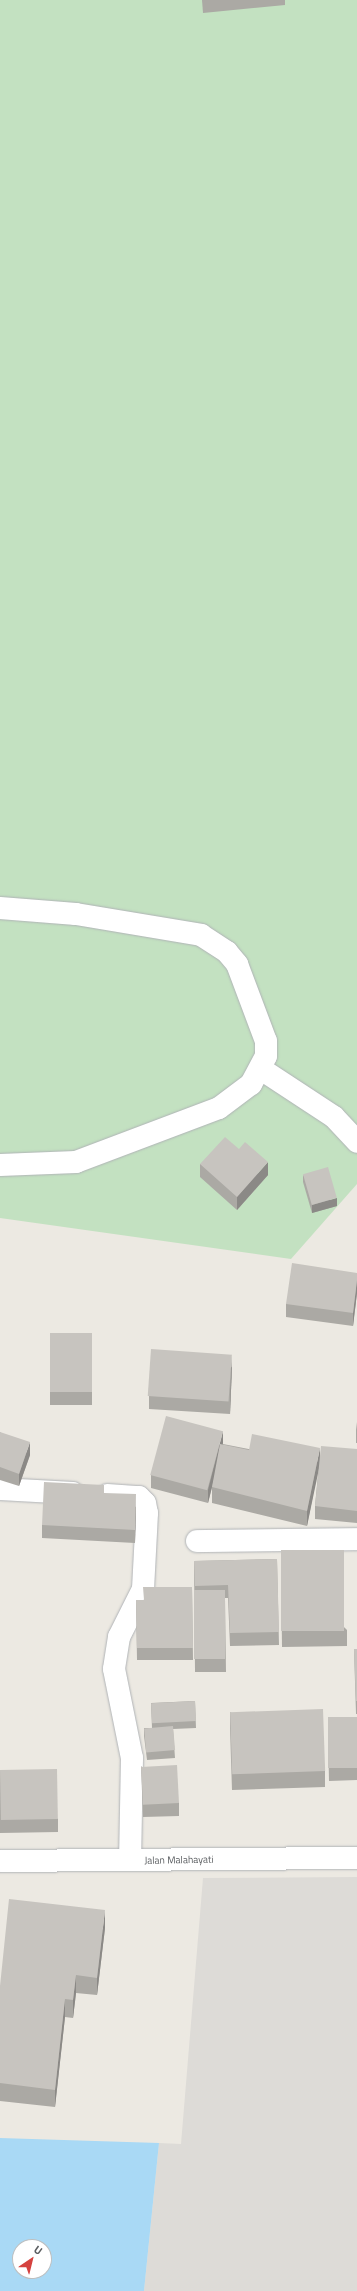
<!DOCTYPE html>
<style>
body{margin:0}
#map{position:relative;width:357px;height:2291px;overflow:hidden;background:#ece9e2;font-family:"Titillium Web",sans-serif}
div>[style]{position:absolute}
.industrial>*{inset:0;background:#dddbd7}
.green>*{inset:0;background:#c3e1c1}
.water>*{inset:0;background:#a9d9f5}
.roads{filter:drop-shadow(0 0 1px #b0b3b6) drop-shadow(0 0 1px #b0b3b6)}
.street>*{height:22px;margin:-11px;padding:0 11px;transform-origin:11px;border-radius:11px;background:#fff}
.secondary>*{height:22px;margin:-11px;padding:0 11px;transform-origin:11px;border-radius:11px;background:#fff}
.wall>*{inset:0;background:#aba9a4;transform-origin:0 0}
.shaded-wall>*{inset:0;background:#8b8986}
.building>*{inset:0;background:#c7c4bf;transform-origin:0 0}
span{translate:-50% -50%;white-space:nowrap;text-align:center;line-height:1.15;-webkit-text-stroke:3px #fff;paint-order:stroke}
.street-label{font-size:10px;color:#5b5e61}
.north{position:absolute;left:12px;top:2239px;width:40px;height:40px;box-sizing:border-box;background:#fff;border:1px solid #bdbfc0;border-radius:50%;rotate:35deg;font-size:11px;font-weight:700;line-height:16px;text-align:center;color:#5b5e61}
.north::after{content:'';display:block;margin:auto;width:14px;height:18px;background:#d5423f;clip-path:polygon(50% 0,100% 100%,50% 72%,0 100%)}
</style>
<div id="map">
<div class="industrial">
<div style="clip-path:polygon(357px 1877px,357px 2291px,144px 2291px,159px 2143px,181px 2144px,203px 1878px)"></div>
</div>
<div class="green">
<div style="clip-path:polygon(0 0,357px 0,357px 1184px,291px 1259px,0 1218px)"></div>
</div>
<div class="water">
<div style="clip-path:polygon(evenodd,0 2138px,159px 2143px,144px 2291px,0 2291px,0 2138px,20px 2247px,44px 2247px,44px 2271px,20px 2271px,20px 2247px)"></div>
</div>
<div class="roads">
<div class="street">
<div style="left:0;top:908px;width:76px;rotate:4.5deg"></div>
<div style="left:76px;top:914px;width:127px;rotate:9.5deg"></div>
<div style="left:201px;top:935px;width:31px;rotate:33deg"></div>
<div style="left:227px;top:952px;width:16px;rotate:50deg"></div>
<div style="left:237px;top:964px;width:82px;rotate:69.4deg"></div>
<div style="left:266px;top:1041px;width:15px;rotate:90deg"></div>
<div style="left:266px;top:1056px;width:32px;rotate:118deg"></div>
<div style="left:251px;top:1084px;width:40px;rotate:143deg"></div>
<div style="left:219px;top:1108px;width:153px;rotate:159.3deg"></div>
<div style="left:76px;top:1162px;width:76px;rotate:177.7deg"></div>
<div style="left:261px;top:1069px;width:87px;rotate:33.3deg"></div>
<div style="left:334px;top:1117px;width:34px;rotate:47deg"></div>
<div style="left:0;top:1489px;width:73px;rotate:3.1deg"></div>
<div style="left:107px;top:1495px;width:32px;rotate:4deg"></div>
<div style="left:139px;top:1497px;width:8px;rotate:45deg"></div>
<div style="left:145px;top:1503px;width:10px;rotate:79deg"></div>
<div style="left:147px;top:1513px;width:76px;rotate:93deg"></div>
<div style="left:143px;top:1589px;width:54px;rotate:116.6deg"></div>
<div style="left:119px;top:1637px;width:32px;rotate:99deg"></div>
<div style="left:114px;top:1669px;width:91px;rotate:78.6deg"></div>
<div style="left:132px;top:1758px;width:102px;rotate:91.1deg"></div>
<div style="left:197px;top:1541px;width:160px;rotate:-0.7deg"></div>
</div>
<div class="secondary">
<div style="left:0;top:1861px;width:357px;rotate:-0.5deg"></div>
</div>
</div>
<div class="wall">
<div style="clip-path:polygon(202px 0,285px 0,285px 5px,203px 13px)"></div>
<div style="clip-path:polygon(200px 1164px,268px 1175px,237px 1210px,200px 1177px)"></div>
<div style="clip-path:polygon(303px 1175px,337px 1206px,312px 1213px,303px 1182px)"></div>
<div style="clip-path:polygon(357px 1273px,357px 1293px,353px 1326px,286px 1317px,286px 1304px)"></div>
<div style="left:50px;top:1333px;width:42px;height:72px"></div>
<div style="clip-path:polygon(232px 1367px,230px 1414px,149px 1409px,149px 1396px)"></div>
<div style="clip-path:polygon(357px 1422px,357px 1443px,356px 1443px,356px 1430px)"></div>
<div style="clip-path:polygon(0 1432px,30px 1455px,19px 1486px,0 1480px)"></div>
<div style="clip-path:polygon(223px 1443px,223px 1444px,320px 1463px,357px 1449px,357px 1523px,315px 1519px,315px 1506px,319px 1464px,307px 1526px,212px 1503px,212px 1487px,208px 1503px,151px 1488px,151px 1475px)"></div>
<div style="clip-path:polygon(104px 1493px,136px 1507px,135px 1543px,42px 1538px,42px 1525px)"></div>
<div style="clip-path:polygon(277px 1559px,279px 1645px,230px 1646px,228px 1598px,225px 1598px,226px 1672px,195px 1672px,194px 1561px)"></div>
<div style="clip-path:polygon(281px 1566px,347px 1630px,347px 1646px,282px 1647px)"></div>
<div style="clip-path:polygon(192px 1587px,193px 1660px,137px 1660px,136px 1600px,143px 1600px)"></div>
<div style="clip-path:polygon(354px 1649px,357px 1649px,357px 1714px,356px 1714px)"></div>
<div style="clip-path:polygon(195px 1701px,196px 1728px,173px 1729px,175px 1758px,147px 1760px,144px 1736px,144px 1728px,152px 1728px,151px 1703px)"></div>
<div style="clip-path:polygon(230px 1712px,325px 1771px,325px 1787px,232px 1790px,230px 1728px)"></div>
<div style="clip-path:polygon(357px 1717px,357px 1780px,329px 1781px,328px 1731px)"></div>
<div style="clip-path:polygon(141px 1766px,179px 1803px,179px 1816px,143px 1817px)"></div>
<div style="clip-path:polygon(0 1770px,58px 1819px,58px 1832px,0 1833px)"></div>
<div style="clip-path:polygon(105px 1928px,97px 1995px,76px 1993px,73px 2018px,65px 2017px,55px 2107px,0 2101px,0 1986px)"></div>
</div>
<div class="shaded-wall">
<div style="clip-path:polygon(268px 1162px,268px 1175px,237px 1210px,237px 1197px)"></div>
<div style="clip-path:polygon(337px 1198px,337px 1206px,312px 1213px,312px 1205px)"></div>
<div style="clip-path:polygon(357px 1280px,357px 1293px,353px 1326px,353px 1313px)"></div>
<div style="clip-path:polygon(232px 1354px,232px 1367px,230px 1414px,230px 1401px)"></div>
<div style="clip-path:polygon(223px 1431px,223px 1443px,208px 1503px,208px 1490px)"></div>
<div style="clip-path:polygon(30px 1442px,30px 1455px,19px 1486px,19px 1474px)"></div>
<div style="clip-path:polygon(320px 1448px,320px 1464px,307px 1526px,307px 1511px)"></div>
<div style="clip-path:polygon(136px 1494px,136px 1507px,135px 1543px,135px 1530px)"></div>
<div style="clip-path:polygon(105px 1910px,105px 1928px,97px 1995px,97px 1978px)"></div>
<div style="clip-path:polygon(76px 1975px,76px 1993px,73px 2018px,73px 2000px)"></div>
<div style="clip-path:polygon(65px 1999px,65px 2017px,55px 2107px,55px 2090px)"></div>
</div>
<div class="building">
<div style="clip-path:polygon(225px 1137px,239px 1149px,245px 1142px,268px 1162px,237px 1197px,200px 1164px)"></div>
<div style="left:328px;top:1167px;width:32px;height:26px;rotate:74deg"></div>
<div style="clip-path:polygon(292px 1263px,357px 1273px,357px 1280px,353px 1313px,286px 1304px)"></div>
<div style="left:50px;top:1333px;width:42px;height:59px"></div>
<div style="left:151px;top:1349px;width:81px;height:47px;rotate:4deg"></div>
<div style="left:166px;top:1416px;width:59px;height:61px;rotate:15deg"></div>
<div style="clip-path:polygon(0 1432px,30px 1442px,19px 1474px,0 1467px)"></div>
<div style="clip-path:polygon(252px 1434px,320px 1448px,307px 1511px,212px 1487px,220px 1444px,249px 1450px)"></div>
<div style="clip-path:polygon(321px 1446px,357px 1449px,357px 1511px,315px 1506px)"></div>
<div style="clip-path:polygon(44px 1482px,104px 1485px,104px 1493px,136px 1494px,135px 1530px,42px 1525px)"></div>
<div style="left:281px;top:1550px;width:63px;height:81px"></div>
<div style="clip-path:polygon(277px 1559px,279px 1632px,230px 1633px,228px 1585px,195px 1586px,194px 1561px)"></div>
<div style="clip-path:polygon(143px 1587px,192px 1587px,193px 1648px,137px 1648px,136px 1600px,144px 1600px)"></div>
<div style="left:194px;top:1590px;width:31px;height:69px"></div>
<div style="clip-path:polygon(354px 1649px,357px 1649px,357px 1701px,356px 1701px)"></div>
<div style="left:195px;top:1701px;width:20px;height:44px;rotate:87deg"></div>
<div style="left:323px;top:1709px;width:62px;height:93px;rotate:88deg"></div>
<div style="left:357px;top:1717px;width:51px;height:29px;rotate:90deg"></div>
<div style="left:173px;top:1726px;width:24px;height:29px;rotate:85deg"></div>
<div style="left:177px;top:1765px;width:38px;height:36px;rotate:87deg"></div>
<div style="left:57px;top:1769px;width:50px;height:57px;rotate:89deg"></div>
<div style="clip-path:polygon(9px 1899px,105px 1910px,97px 1978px,76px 1975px,73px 2000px,65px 1999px,55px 2090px,0 2083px,0 1986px)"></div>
</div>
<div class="street-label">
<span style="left:179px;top:1860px;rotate:-1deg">Jalan Malahayati</span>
</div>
<div class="north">U</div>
</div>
